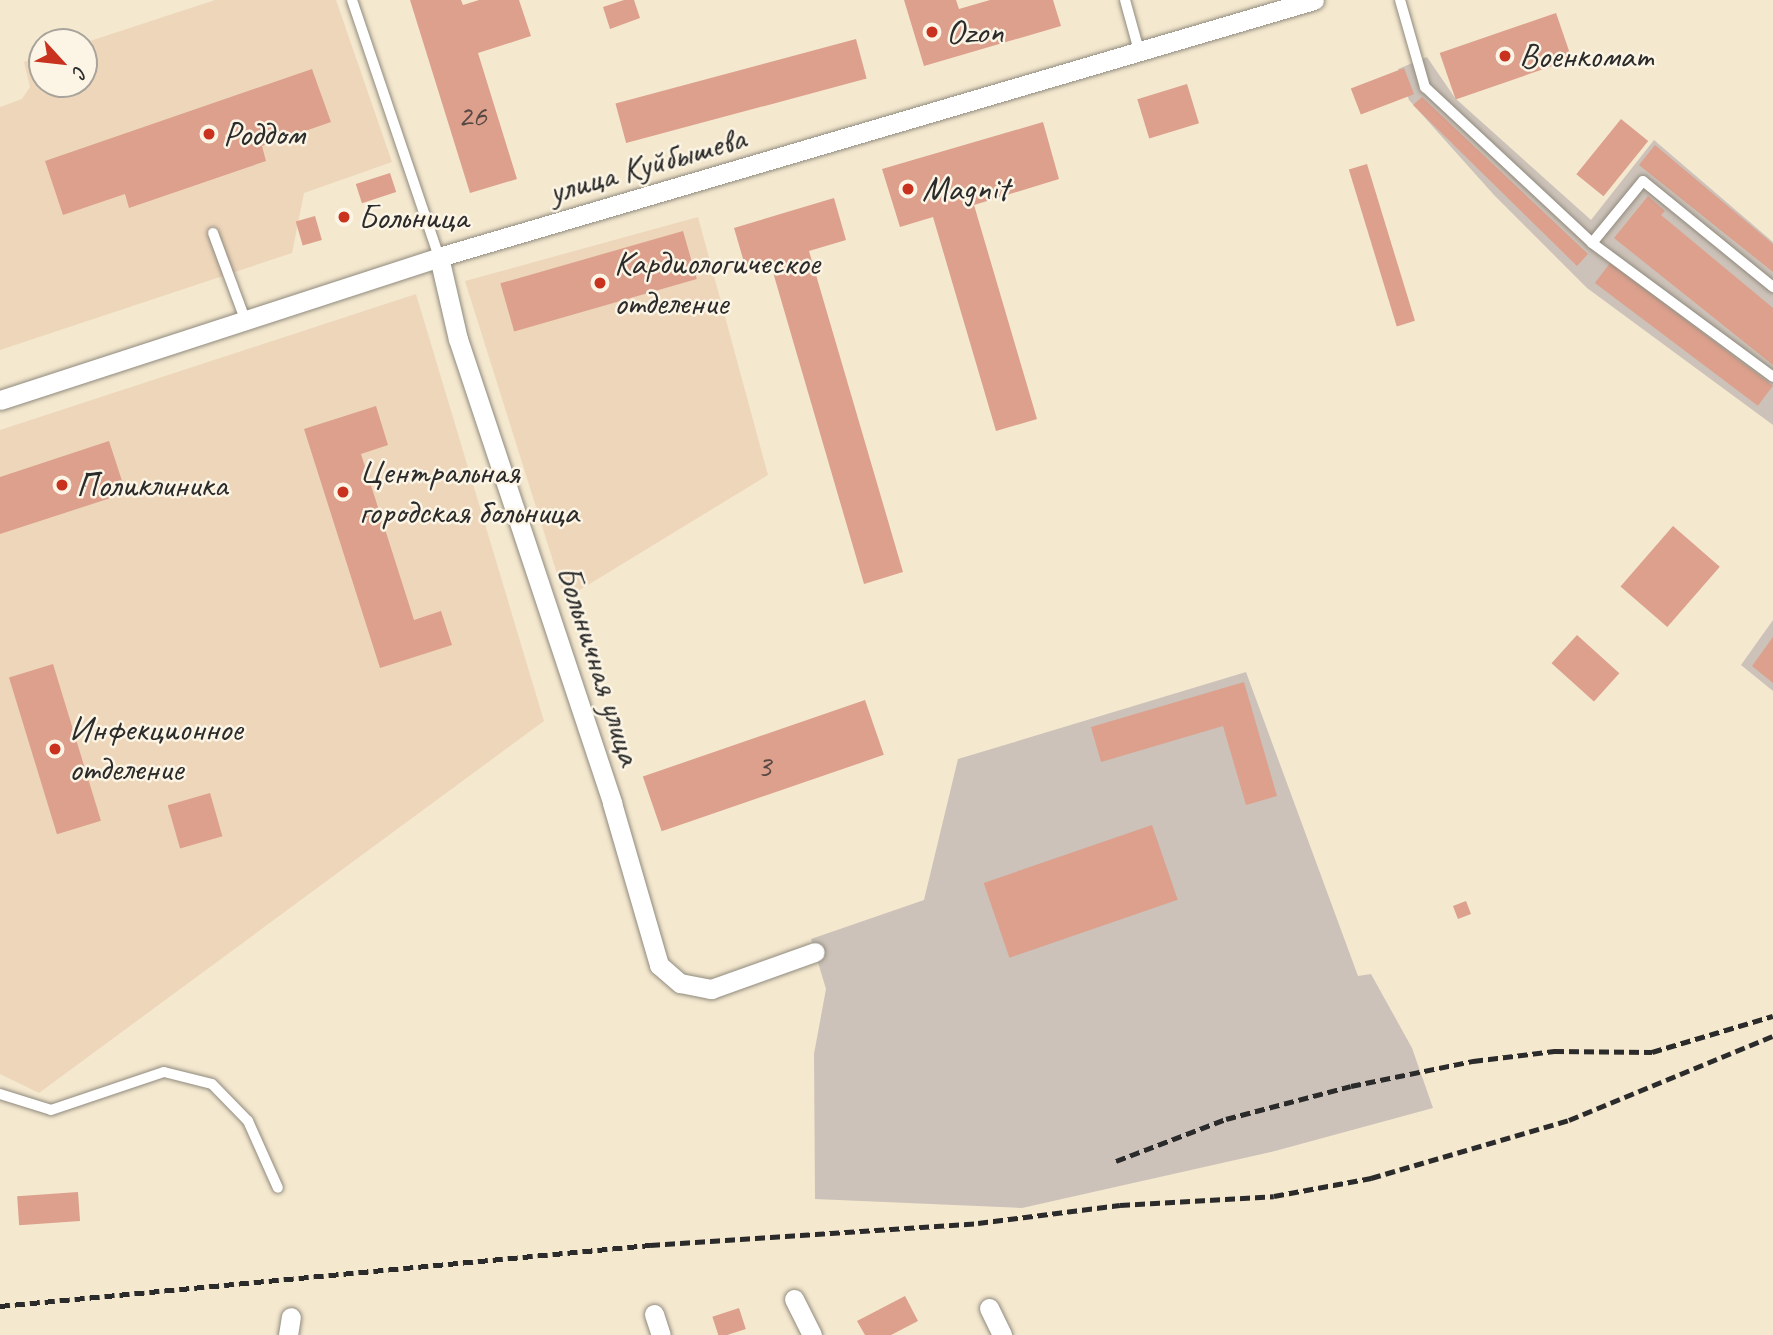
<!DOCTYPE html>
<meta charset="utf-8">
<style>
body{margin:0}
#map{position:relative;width:1773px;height:1335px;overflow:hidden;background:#f4e8cf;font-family:Caveat,sans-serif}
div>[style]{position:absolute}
.built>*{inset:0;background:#eed6bb}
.industrial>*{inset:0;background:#ccc2b9}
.building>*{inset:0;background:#dca08d;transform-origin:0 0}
.roads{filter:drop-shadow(0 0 2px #908a7d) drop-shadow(0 0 2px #908a7d)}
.lane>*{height:10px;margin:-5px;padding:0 5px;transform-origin:5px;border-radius:5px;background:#fff}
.street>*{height:19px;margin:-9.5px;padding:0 9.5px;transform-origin:9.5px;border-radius:9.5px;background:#fff}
.rail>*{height:5px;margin-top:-2.5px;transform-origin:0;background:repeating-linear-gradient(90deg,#2b2b2b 0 10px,transparent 0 15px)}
.dots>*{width:19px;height:19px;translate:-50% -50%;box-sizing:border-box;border:4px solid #fcf5e5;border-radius:50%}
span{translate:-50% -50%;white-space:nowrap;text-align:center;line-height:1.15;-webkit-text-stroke:5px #fcf5e5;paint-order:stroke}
.number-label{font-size:32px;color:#574844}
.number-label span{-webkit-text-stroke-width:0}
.poi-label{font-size:35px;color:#2b2b2b}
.left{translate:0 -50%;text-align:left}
.street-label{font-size:35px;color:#2b2b2b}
.north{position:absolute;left:28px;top:28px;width:70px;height:70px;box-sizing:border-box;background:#fcf5e5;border:2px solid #a8a49b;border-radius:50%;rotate:117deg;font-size:19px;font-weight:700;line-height:28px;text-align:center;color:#2b2b2b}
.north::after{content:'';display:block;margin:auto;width:24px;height:32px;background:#c8321e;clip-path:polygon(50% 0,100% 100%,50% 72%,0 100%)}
</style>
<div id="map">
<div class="built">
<div style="clip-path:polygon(215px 0,336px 0,392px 162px,304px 193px,292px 253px,0 350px,0 107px,22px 99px,30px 87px,24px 62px,42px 56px,42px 84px,84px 84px,84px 43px)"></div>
<div style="clip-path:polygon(698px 217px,768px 475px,565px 599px,465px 281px)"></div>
<div style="clip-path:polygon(416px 294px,544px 721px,39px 1093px,0 1074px,0 430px)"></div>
</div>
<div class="industrial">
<div style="clip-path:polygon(1427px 57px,1455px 98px,1591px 220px,1654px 140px,1773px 242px,1773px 425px,1587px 288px,1494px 195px,1409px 100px,1398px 69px)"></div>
<div style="clip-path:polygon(1773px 620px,1773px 691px,1741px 665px)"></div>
<div style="clip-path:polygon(1246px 672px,1358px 976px,1371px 974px,1412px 1048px,1433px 1108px,1275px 1151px,1022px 1208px,815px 1199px,814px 1054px,826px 989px,811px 939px,924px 900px,958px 759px)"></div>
</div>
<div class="building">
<div style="clip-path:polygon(410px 0,461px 0,463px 5px,479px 0,519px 0,531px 36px,478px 53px,517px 179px,470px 193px)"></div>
<div style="clip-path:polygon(624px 0,634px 0,640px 18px,610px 29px,603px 7px)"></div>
<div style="clip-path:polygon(904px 0,956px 0,959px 9px,990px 0,1053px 0,1061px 26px,924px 66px)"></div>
<div style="left:1556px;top:13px;width:49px;height:123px;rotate:71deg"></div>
<div style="left:856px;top:39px;width:41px;height:249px;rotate:75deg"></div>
<div style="left:1404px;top:68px;width:28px;height:57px;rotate:69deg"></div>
<div style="clip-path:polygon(312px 69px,331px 122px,262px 146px,266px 161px,129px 208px,125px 194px,63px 215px,45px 161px)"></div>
<div style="left:1187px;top:84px;width:41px;height:52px;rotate:73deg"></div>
<div style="clip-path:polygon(1422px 97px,1588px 254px,1577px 266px,1413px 105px)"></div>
<div style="left:1621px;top:119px;width:35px;height:71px;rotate:39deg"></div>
<div style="clip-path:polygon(1043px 122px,1059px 179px,974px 205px,1037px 419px,996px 431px,933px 217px,900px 227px,882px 169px)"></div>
<div style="clip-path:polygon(1655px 145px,1773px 244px,1773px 272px,1639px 165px)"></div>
<div style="left:1367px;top:164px;width:164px;height:19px;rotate:73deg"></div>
<div style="left:390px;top:173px;width:20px;height:36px;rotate:72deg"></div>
<div style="clip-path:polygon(1648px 196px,1665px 211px,1661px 215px,1773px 308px,1773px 365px,1614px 238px)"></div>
<div style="clip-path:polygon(834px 198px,846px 240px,809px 251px,903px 572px,864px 584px,770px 262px,746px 269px,734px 228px)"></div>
<div style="left:315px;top:216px;width:25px;height:20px;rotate:74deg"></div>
<div style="left:683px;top:231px;width:50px;height:190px;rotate:74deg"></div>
<div style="left:1610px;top:263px;width:204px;height:25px;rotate:37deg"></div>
<div style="clip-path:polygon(376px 406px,388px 445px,361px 454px,414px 620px,441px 611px,452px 645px,380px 668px,304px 429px)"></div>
<div style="clip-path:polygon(109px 441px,126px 493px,0 534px,0 477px)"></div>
<div style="left:1673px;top:526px;width:62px;height:80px;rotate:41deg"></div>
<div style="left:1577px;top:635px;width:57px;height:38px;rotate:42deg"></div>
<div style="clip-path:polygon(1773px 637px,1773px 683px,1752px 666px)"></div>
<div style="left:53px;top:664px;width:164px;height:46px;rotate:73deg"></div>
<div style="clip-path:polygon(1244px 682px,1277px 796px,1246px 805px,1223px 726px,1101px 762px,1091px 727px)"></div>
<div style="left:865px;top:700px;width:58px;height:235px;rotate:71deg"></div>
<div style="left:210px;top:793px;width:45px;height:44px;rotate:74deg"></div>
<div style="left:1152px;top:825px;width:79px;height:178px;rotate:71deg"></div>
<div style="left:1466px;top:901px;width:14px;height:14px;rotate:69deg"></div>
<div style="left:78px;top:1192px;width:29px;height:61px;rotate:86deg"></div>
<div style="clip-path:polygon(905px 1296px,918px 1321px,891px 1335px,865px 1335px,857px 1321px)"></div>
<div style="left:739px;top:1308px;width:22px;height:28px;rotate:72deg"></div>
</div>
<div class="roads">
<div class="lane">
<div style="left:352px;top:0;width:271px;rotate:71.3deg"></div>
<div style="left:1125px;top:0;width:53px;rotate:74.6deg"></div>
<div style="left:1400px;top:0;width:91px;rotate:74deg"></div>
<div style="left:1425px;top:87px;width:229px;rotate:43deg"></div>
<div style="left:1592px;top:243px;width:225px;rotate:36.5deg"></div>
<div style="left:213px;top:233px;width:92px;rotate:69.6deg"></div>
<div style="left:1592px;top:243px;width:80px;rotate:-50.6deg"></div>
<div style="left:1643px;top:181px;width:168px;rotate:39.2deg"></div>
<div style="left:0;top:1094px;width:53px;rotate:17.4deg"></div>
<div style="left:51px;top:1110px;width:119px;rotate:-18.6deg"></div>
<div style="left:164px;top:1072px;width:49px;rotate:14deg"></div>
<div style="left:212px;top:1084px;width:52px;rotate:45.8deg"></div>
<div style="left:248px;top:1121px;width:73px;rotate:65.9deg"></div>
</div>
<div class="street">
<div style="left:439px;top:257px;width:84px;rotate:77deg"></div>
<div style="left:458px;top:339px;width:489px;rotate:71.6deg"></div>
<div style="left:612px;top:803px;width:169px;rotate:73.8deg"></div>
<div style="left:659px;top:965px;width:28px;rotate:41deg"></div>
<div style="left:680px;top:983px;width:32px;rotate:11deg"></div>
<div style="left:711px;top:989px;width:110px;rotate:-19.6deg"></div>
<div style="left:0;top:400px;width:462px;rotate:-18deg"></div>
<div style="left:439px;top:257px;width:912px;rotate:-16.37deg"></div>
<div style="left:794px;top:1299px;width:40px;rotate:63.4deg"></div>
<div style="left:989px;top:1308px;width:30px;rotate:64deg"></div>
<div style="left:654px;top:1314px;width:22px;rotate:72deg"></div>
<div style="left:288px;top:1335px;width:18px;rotate:-81deg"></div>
</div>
</div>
<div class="rail">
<div style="left:1116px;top:1161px;width:118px;rotate:-20.9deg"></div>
<div style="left:1226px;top:1119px;width:129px;rotate:-14.8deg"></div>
<div style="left:1351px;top:1086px;width:125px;rotate:-11.6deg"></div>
<div style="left:1473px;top:1061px;width:82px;rotate:-7deg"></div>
<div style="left:1554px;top:1051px;width:98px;rotate:0.6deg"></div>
<div style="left:1652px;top:1052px;width:126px;rotate:-16.6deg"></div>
<div style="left:0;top:1306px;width:653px;rotate:-5.36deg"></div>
<div style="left:650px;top:1245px;width:329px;rotate:-3.8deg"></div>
<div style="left:978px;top:1223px;width:143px;rotate:-7.2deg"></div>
<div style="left:1120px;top:1205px;width:154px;rotate:-3.3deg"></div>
<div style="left:1274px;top:1196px;width:99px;rotate:-10.5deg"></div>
<div style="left:1371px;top:1178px;width:206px;rotate:-16.3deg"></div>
<div style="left:1569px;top:1120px;width:221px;rotate:-22.4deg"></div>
</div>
<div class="dots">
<div style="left:932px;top:32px;background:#c8321e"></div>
<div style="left:1505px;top:56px;background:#c8321e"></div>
<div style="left:209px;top:134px;background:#c8321e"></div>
<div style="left:908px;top:189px;background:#c8321e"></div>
<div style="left:344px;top:217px;background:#c8321e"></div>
<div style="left:600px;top:283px;background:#c8321e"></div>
<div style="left:62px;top:485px;background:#c8321e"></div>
<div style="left:343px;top:492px;background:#c8321e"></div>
<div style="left:55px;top:749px;background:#c8321e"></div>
</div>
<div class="number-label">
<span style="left:472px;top:116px">26</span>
<span style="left:764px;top:766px">3</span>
</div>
<div class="poi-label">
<span class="left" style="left:946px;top:32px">Ozon</span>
<span class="left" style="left:1519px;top:56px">Военкомат</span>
<span class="left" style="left:223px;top:134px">Роддом</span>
<span class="left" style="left:922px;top:189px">Magnit</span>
<span class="left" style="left:358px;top:217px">Больница</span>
<span class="left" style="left:614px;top:283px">Кардиологическое<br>отделение</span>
<span class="left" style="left:359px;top:492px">Центральная<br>городская больница</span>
<span class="left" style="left:76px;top:485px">Поликлиника</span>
<span class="left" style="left:69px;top:749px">Инфекционное<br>отделение</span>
</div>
<div class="street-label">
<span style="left:647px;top:165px;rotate:-16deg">улица Куйбышева</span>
<span style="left:599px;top:665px;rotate:72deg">Больничная улица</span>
</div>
<div class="north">С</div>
</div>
